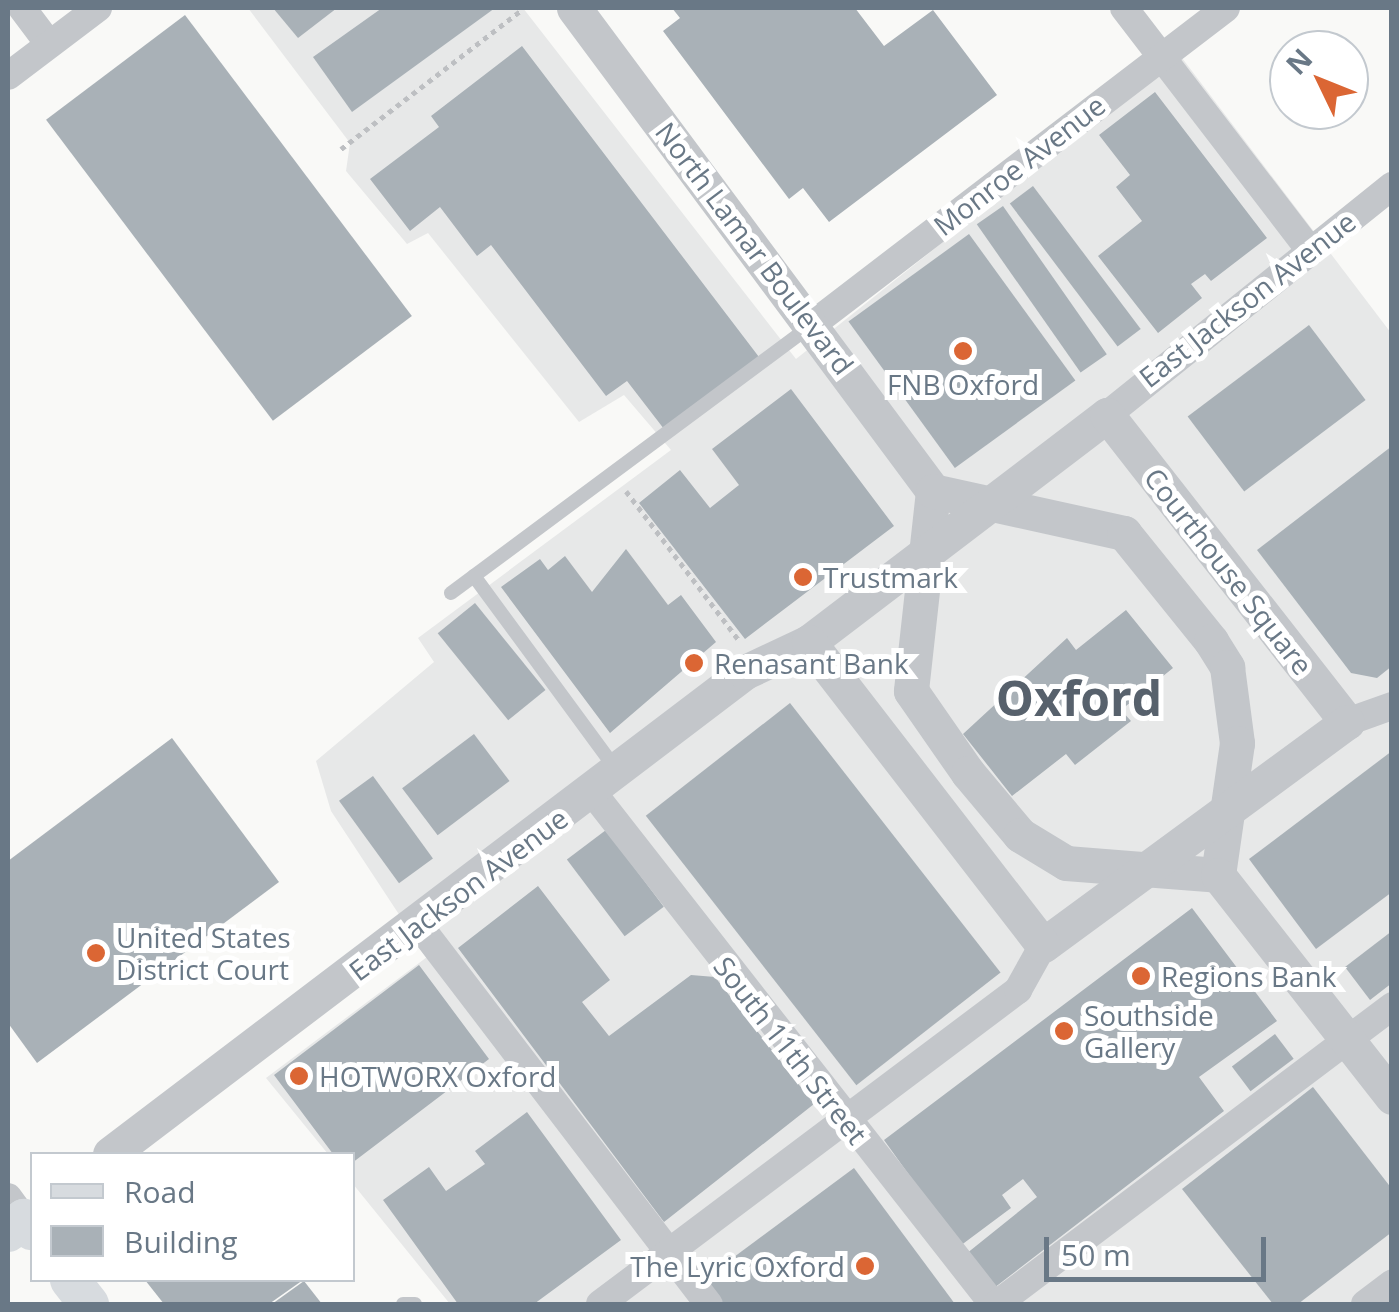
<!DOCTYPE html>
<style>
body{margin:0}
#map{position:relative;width:1399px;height:1312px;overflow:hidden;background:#f9f9f7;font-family:"Open Sans",sans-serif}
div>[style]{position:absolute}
.built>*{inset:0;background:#e7e8e8}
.building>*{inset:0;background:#a9b1b7;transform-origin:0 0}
.path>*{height:5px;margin-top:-2.5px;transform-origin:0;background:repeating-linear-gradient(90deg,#bdbfc2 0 5px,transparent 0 10px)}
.service>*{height:14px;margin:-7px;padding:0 7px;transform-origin:7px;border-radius:7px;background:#c3c6ca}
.minor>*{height:28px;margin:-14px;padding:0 14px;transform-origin:14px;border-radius:14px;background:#c3c6ca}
.tertiary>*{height:35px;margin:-17.5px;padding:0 17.5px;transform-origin:17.5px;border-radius:17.5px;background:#c3c6ca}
.secondary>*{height:40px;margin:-20px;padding:0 20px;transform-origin:20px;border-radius:20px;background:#d7dbdf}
.dots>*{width:28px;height:28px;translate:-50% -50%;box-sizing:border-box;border:5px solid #fff;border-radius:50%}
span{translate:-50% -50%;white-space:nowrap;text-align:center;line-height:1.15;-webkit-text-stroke:10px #fff;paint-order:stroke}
.street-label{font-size:28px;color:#697886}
.poi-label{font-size:28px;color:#697886}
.left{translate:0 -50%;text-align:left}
.right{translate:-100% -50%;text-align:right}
.town-label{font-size:48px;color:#57616c;font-weight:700}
.frame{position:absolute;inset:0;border:10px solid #697886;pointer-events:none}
.legend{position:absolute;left:30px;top:1152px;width:325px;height:130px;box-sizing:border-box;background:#fff;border:2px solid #c3c9cf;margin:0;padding:12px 18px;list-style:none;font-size:30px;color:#697886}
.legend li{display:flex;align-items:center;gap:20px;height:50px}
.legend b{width:50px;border:2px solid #c3c9cf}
.north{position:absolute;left:1269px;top:30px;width:100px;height:100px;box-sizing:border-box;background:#fff;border:2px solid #c3c9cf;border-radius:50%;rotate:313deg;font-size:28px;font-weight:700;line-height:40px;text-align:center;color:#697886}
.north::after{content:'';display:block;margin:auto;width:35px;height:45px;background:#db6634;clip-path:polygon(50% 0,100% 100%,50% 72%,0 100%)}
.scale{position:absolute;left:1044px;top:1237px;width:222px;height:45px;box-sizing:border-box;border:5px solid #697886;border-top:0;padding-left:12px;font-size:30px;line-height:35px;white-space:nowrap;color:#697886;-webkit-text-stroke:8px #fff;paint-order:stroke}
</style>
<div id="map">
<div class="built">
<div style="clip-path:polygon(248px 8px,523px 8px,796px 359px,1179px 54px,1391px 333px,1391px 1304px,450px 1304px,353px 1184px,352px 1154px,328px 1154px,266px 1078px,427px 957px,331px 811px,316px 761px,434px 662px,418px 638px,671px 450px,624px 395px,579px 422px,428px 233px,407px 244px,346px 171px,350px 143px)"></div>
</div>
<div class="building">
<div style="clip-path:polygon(273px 8px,337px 8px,298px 38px)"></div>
<div style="clip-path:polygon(382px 8px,495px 8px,352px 112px,313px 57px)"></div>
<div style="clip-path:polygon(672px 8px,855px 8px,884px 46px,933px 10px,997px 95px,829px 222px,803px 188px,789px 199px,663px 31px,680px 18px)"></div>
<div style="left:185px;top:15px;width:377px;height:174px;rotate:53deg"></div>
<div style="clip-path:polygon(522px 46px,759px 357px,664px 429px,627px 381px,606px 396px,491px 245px,477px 256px,440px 207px,410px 231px,370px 179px,439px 127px,431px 116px)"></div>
<div style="clip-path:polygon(1155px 92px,1267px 238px,1211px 281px,1205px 274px,1191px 284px,1202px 298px,1158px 333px,1098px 256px,1142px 221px,1116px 187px,1130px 175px,1099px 135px)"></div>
<div style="left:1033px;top:186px;width:179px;height:29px;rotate:53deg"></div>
<div style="left:1003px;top:206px;width:181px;height:32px;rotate:55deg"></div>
<div style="left:969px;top:234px;width:181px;height:149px;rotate:54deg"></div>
<div style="left:1309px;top:325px;width:94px;height:152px;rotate:53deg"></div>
<div style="clip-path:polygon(791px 389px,894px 526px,745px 639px,639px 503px,680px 470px,710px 508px,739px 485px,712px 449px)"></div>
<div style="clip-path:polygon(1392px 446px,1392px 666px,1377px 678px,1351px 673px,1257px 550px)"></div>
<div style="clip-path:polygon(626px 549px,668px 605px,681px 595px,716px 642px,610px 733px,501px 587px,540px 559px,548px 570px,565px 556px,592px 592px)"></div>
<div style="left:475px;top:603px;width:112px;height:48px;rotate:51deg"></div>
<div style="clip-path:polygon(1126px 610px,1173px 668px,1121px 710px,1131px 721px,1075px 765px,1066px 754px,1012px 796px,963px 734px,1067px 638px,1076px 650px)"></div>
<div style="left:790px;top:703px;width:342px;height:183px;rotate:52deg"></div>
<div style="left:474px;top:734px;width:59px;height:90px;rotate:53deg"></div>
<div style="clip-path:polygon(172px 738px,279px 882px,37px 1063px,8px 1023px,8px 861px)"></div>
<div style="clip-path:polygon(1392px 751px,1392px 892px,1316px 949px,1249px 859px)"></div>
<div style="left:373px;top:776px;width:102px;height:42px;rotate:54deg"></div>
<div style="left:606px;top:830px;width:96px;height:49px;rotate:53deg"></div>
<div style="clip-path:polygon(538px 886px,610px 980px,582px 1002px,609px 1036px,691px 975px,715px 977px,814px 1104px,664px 1222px,458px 948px)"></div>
<div style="clip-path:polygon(1192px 908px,1277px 1021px,1199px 1077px,1224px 1111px,994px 1288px,966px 1254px,1037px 1197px,1023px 1179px,1002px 1195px,1011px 1208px,960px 1246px,884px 1140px)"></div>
<div style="clip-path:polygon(1392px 931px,1392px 983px,1370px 1000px,1345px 967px)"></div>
<div style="clip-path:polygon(419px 965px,489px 1059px,352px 1163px,352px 1154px,333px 1154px,274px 1075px)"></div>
<div style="left:1275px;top:1034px;width:31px;height:54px;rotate:53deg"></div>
<div style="clip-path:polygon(1313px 1087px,1392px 1189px,1392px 1232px,1298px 1304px,1273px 1304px,1182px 1189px)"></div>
<div style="clip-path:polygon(527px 1112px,621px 1240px,534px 1304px,458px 1304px,383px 1200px,429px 1167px,446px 1191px,485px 1164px,475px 1151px)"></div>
<div style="clip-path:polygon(854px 1168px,955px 1304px,721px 1304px,703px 1280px)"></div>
<div style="clip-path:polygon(145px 1280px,303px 1280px,269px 1304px,164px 1304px)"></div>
<div style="clip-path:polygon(304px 1281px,322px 1304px,272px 1304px)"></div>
</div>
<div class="path">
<div style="left:341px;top:149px;width:226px;rotate:-37.6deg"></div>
<div style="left:626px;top:491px;width:189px;rotate:52.9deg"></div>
</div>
<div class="service">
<div style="left:474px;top:576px;width:240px;rotate:53.7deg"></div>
<div style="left:451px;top:593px;width:445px;rotate:-36.6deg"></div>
<div style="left:403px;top:1304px;width:12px"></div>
</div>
<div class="minor">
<div style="left:22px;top:8px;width:45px;rotate:53.1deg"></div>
<div style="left:1124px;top:8px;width:304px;rotate:52.5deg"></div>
<div style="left:8px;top:76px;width:113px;rotate:-37.1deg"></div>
<div style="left:813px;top:324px;width:520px;rotate:-37.42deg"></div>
<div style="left:1107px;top:415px;width:366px;rotate:-38.8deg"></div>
<div style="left:1347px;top:722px;width:48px;rotate:-19.6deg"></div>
<div style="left:593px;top:793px;width:649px;rotate:51.95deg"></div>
<div style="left:418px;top:924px;width:479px;rotate:52.6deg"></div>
<div style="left:8px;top:1197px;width:27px;rotate:54deg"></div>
<div style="left:600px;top:1304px;width:523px;rotate:-36.91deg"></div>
<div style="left:1018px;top:990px;width:51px;rotate:-60.9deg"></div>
<div style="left:997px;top:1304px;width:495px;rotate:-37deg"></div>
<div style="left:1365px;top:1304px;width:34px;rotate:-37deg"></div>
</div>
<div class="tertiary">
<div style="left:574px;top:8px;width:602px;rotate:53.38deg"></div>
<div style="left:933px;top:491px;width:201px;rotate:96.3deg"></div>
<div style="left:911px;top:691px;width:100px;rotate:55.2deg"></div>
<div style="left:968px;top:773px;width:81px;rotate:50deg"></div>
<div style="left:1020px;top:835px;width:54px;rotate:31.3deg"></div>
<div style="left:1066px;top:863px;width:152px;rotate:4.5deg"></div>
<div style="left:933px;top:491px;width:196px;rotate:12.4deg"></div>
<div style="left:1124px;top:533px;width:139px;rotate:51.1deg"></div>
<div style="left:1211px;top:641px;width:31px;rotate:58deg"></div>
<div style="left:1227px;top:667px;width:77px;rotate:82.5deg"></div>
<div style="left:1237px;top:743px;width:133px;rotate:98.2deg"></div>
<div style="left:1218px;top:875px;width:282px;rotate:51.9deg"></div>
<div style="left:110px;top:1154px;width:797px;rotate:-37.2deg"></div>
<div style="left:745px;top:672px;width:71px;rotate:-25.1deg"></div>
<div style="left:809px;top:642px;width:375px;rotate:-37.3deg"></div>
<div style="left:1107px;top:415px;width:390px;rotate:52deg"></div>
<div style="left:1347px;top:722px;width:377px;rotate:143.7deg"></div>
<div style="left:1043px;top:945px;width:383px;rotate:-127.7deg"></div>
</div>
<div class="secondary">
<div style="left:8px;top:1232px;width:21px;rotate:-39deg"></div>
<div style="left:24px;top:1219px;width:14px;rotate:54deg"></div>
<div style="left:70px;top:1280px;width:31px;rotate:52deg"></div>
</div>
<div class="dots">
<div style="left:963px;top:351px;background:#db6634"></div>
<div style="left:803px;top:577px;background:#db6634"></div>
<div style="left:694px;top:663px;background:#db6634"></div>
<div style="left:96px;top:953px;background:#db6634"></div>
<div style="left:1141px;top:976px;background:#db6634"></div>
<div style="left:1064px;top:1031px;background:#db6634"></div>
<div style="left:299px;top:1076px;background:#db6634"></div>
<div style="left:865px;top:1266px;background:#db6634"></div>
</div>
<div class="street-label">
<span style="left:1019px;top:165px;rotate:-38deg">Monroe Avenue</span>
<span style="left:755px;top:248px;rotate:53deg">North Lamar Boulevard</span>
<span style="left:1247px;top:299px;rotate:-38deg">East Jackson Avenue</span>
<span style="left:1229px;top:571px;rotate:52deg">Courthouse Square</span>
<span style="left:458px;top:894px;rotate:-37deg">East Jackson Avenue</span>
<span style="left:791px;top:1050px;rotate:52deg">South 11th Street</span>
</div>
<div class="poi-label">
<span style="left:963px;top:384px">FNB Oxford</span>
<span class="left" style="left:823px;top:577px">Trustmark</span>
<span class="left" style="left:714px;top:663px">Renasant Bank</span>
<span class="left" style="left:116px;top:953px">United States<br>District Court</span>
<span class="left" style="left:1161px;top:976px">Regions Bank</span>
<span class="left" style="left:1084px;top:1031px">Southside<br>Gallery</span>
<span class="left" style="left:319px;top:1076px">HOTWORX Oxford</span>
<span class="right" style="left:845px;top:1266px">The Lyric Oxford</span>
</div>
<div class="town-label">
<span style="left:1079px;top:698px">Oxford</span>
</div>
<div class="frame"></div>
<ul class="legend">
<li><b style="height:12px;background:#d7dbdf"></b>Road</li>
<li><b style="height:28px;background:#a9b1b7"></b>Building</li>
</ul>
<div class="north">N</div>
<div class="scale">50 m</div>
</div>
